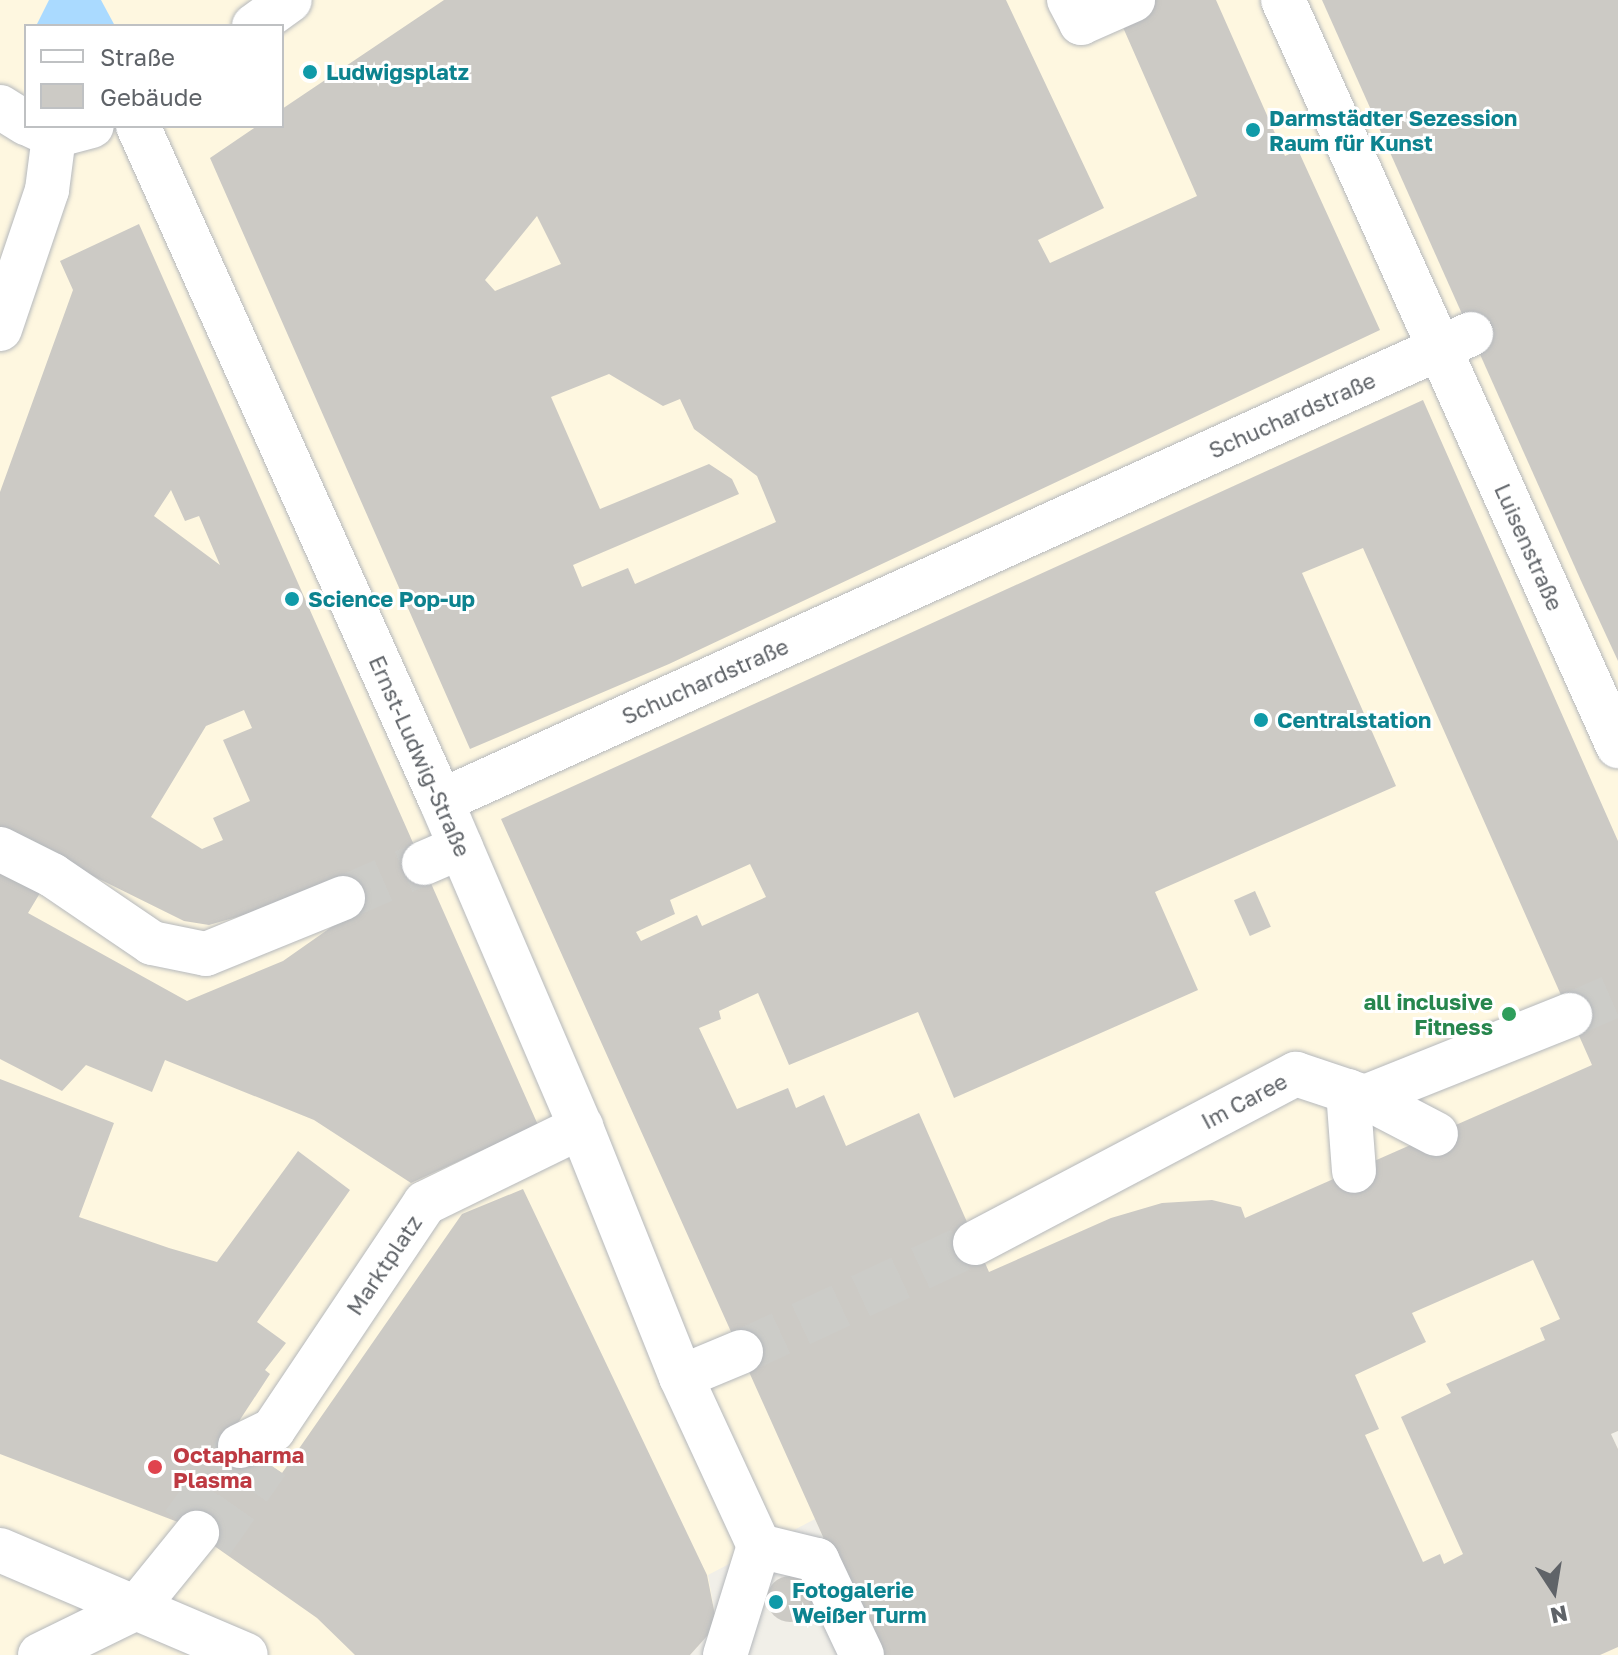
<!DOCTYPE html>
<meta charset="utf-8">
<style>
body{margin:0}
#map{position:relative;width:1618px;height:1655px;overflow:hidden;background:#f1efe8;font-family:"Golos Text",sans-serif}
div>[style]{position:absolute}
.commercial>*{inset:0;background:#fef7e0}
.water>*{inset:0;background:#aadaff}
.building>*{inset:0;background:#cccac5;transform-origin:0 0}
.round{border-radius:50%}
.minor-tunnel>*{height:44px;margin-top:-22px;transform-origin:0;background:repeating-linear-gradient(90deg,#ccccc8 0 44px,transparent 0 66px)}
.roads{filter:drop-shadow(0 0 2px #b5b8bc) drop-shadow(0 0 2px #b5b8bc)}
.minor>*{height:44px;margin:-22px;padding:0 22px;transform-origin:22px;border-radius:22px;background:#fff}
.dots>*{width:22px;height:22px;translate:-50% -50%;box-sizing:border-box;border:4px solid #fff;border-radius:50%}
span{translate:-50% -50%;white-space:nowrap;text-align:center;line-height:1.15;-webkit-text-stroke:6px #fff;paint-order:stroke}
.culture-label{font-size:22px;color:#0d838f;font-weight:700}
.left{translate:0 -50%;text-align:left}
.street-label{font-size:22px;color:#5f6368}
.leisure-label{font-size:22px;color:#27864d;font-weight:700}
.right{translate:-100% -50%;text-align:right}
.health-label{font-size:22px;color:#be3a42;font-weight:700}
.legend{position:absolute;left:24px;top:24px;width:260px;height:104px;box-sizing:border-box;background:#fff;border:2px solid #bfc1c3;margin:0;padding:10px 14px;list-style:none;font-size:24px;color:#5f6368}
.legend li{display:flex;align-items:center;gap:16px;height:40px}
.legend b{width:40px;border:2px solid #bfc1c3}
.north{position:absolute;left:1514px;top:1551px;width:80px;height:80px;-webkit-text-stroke:6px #fff;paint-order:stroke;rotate:168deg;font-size:22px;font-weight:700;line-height:32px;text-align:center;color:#5f6368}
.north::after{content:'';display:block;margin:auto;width:28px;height:36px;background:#5f6368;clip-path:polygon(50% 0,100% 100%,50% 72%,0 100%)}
</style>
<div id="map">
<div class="commercial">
<div style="clip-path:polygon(evenodd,0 0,1618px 0,1618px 1431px,1611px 1434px,1618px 1449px,1618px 1655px,876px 1655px,815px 1519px,708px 1575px,715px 1615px,708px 1635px,690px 1655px,0 1655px,0 0,26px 26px,282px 26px,282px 126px,26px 126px,26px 26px)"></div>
</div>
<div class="water">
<div style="clip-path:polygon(49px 0,101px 0,115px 26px,36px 26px)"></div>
</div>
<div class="building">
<div style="clip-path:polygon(evenodd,444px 0,1006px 0,1104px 208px,1038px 240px,1050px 263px,1197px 196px,1111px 0,1216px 0,1285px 156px,1298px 150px,1380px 330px,669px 664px,470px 749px,210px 158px,257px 126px,282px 126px,282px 109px,444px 0,537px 216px,561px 264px,495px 291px,485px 280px,537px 216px,444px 0,609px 374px,663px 406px,680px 399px,694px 429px,757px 476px,776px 522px,635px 584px,628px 568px,582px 587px,573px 565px,739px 494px,732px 479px,709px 464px,600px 509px,551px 397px,609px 374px)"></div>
<div style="clip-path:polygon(1322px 0,1618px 0,1618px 661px,1582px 583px)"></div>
<div style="clip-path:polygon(evenodd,139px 224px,538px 1125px,411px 1183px,314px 1120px,165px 1060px,152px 1092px,86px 1065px,62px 1091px,0 1059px,0 869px,40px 893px,28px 913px,187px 1001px,283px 961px,350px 914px,265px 909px,209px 925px,184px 921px,0 830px,0 492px,73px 290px,60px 261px,139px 224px,171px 490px,185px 521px,199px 516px,220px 565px,154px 516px,171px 490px,139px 224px,244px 710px,252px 728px,223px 740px,250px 801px,213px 818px,223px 840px,202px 849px,151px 817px,206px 726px,244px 710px)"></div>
<div style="clip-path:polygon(evenodd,1423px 400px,1618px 841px,1618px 1431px,1611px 1434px,1618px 1449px,1618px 1647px,1600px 1655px,876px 1655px,501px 819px,1423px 400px,1363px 548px,1592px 1065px,1245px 1218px,1241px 1207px,1212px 1200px,1162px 1203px,1111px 1218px,989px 1272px,919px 1113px,846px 1146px,824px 1095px,796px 1108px,788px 1088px,737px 1109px,699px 1028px,721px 1019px,719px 1011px,758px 993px,789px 1065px,918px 1012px,954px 1098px,1198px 990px,1155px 892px,1396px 786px,1302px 573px,1363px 548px,1423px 400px,750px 864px,766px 897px,702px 926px,697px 915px,641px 941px,636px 932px,675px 914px,670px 900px,750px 864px,1423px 400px,1533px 1260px,1560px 1319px,1540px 1328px,1545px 1340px,1446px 1384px,1451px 1393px,1401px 1417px,1463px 1554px,1444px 1564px,1440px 1554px,1423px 1562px,1365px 1435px,1379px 1429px,1355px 1375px,1426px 1342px,1412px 1313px,1533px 1260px)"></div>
<div style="left:1255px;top:891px;width:39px;height:23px;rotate:66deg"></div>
<div style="clip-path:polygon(0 1079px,114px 1123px,79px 1217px,169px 1248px,217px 1262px,298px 1151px,350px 1190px,257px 1322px,286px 1343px,265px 1370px,270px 1374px,228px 1438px,282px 1473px,462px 1214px,523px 1189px,707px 1575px,715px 1615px,708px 1635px,690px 1655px,355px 1655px,317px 1618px,183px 1524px,0 1454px)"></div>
<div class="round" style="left:767px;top:1576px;width:46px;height:46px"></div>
</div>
<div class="minor-tunnel">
<div style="left:343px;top:898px;width:88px;rotate:-23.4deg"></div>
<div style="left:1570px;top:1015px;width:52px;rotate:-23.6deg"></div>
<div style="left:741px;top:1352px;width:258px;rotate:-25deg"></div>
<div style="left:183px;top:1524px;width:97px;rotate:-53.8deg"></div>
<div style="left:211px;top:1543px;width:98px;rotate:-55deg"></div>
</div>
<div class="roads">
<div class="minor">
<div style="left:1069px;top:0;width:26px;rotate:62deg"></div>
<div style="left:1081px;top:23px;width:57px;rotate:-23.9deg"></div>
<div style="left:1283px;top:0;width:818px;rotate:65.82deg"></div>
<div style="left:254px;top:26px;width:44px;rotate:-35.8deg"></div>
<div style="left:0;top:107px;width:31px;rotate:32deg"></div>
<div style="left:33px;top:126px;width:23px;rotate:25deg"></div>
<div style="left:54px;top:136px;width:39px;rotate:-15deg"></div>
<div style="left:138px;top:126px;width:740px;rotate:65.83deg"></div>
<div style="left:441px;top:801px;width:355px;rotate:66.8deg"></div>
<div style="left:581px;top:1127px;width:269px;rotate:68.2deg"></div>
<div style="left:681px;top:1377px;width:186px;rotate:65.2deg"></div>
<div style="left:0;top:329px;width:147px;rotate:-71.3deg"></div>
<div style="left:47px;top:190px;width:54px;rotate:-82.6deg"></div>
<div style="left:441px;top:801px;width:1131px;rotate:-24.39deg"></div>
<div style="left:0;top:849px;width:58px;rotate:26.6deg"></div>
<div style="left:52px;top:875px;width:121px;rotate:34.2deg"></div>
<div style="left:152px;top:943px;width:55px;rotate:11.5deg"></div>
<div style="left:206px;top:954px;width:148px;rotate:-22.2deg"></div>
<div style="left:424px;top:863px;width:40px;rotate:-23.4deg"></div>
<div style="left:1348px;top:1091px;width:80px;rotate:85.7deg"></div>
<div style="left:1365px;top:1097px;width:80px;rotate:27.5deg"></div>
<div style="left:975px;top:1243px;width:363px;rotate:-27.8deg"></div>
<div style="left:1296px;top:1074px;width:73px;rotate:18.4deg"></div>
<div style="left:1365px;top:1097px;width:221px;rotate:-21.8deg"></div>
<div style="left:681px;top:1377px;width:65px;rotate:-22.6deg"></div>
<div style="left:240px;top:1446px;width:37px;rotate:-26deg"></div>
<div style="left:273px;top:1430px;width:273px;rotate:-56.2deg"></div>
<div style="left:425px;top:1203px;width:174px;rotate:-26deg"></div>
<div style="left:759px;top:1546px;width:60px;rotate:13.6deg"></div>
<div style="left:817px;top:1560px;width:105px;rotate:64.7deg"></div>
<div style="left:0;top:1550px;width:267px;rotate:23.1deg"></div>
<div style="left:40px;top:1655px;width:107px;rotate:-26.1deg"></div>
<div style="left:136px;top:1608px;width:97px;rotate:-50.9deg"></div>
<div style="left:725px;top:1655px;width:114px;rotate:-72.7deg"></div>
</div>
</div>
<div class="dots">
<div style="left:310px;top:72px;background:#0f9aa8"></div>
<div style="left:1253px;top:130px;background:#0f9aa8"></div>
<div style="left:292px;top:599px;background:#0f9aa8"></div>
<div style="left:1261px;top:720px;background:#0f9aa8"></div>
<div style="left:1509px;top:1014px;background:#2e9e5b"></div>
<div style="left:155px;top:1467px;background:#e0444e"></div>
<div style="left:776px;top:1602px;background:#0f9aa8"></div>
</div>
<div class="culture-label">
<span class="left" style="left:326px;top:72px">Ludwigsplatz</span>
<span class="left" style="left:1269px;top:130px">Darmstädter Sezession<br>Raum für Kunst</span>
<span class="left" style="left:308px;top:599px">Science Pop-up</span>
<span class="left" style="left:1277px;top:720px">Centralstation</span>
<span class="left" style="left:792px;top:1602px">Fotogalerie<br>Weißer Turm</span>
</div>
<div class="street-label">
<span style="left:1292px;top:415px;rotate:-24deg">Schuchardstraße</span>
<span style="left:1529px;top:547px;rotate:66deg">Luisenstraße</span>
<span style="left:705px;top:681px;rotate:-24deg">Schuchardstraße</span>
<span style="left:420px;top:756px;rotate:66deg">Ernst-Ludwig-Straße</span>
<span style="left:1244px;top:1101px;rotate:-28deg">Im Caree</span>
<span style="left:384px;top:1265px;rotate:-56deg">Marktplatz</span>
</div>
<div class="leisure-label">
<span class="right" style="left:1493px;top:1014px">all inclusive<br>Fitness</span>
</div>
<div class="health-label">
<span class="left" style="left:173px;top:1467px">Octapharma<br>Plasma</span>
</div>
<ul class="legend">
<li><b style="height:10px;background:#fff"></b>Straße</li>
<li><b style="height:22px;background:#cccac5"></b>Gebäude</li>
</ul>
<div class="north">N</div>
</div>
